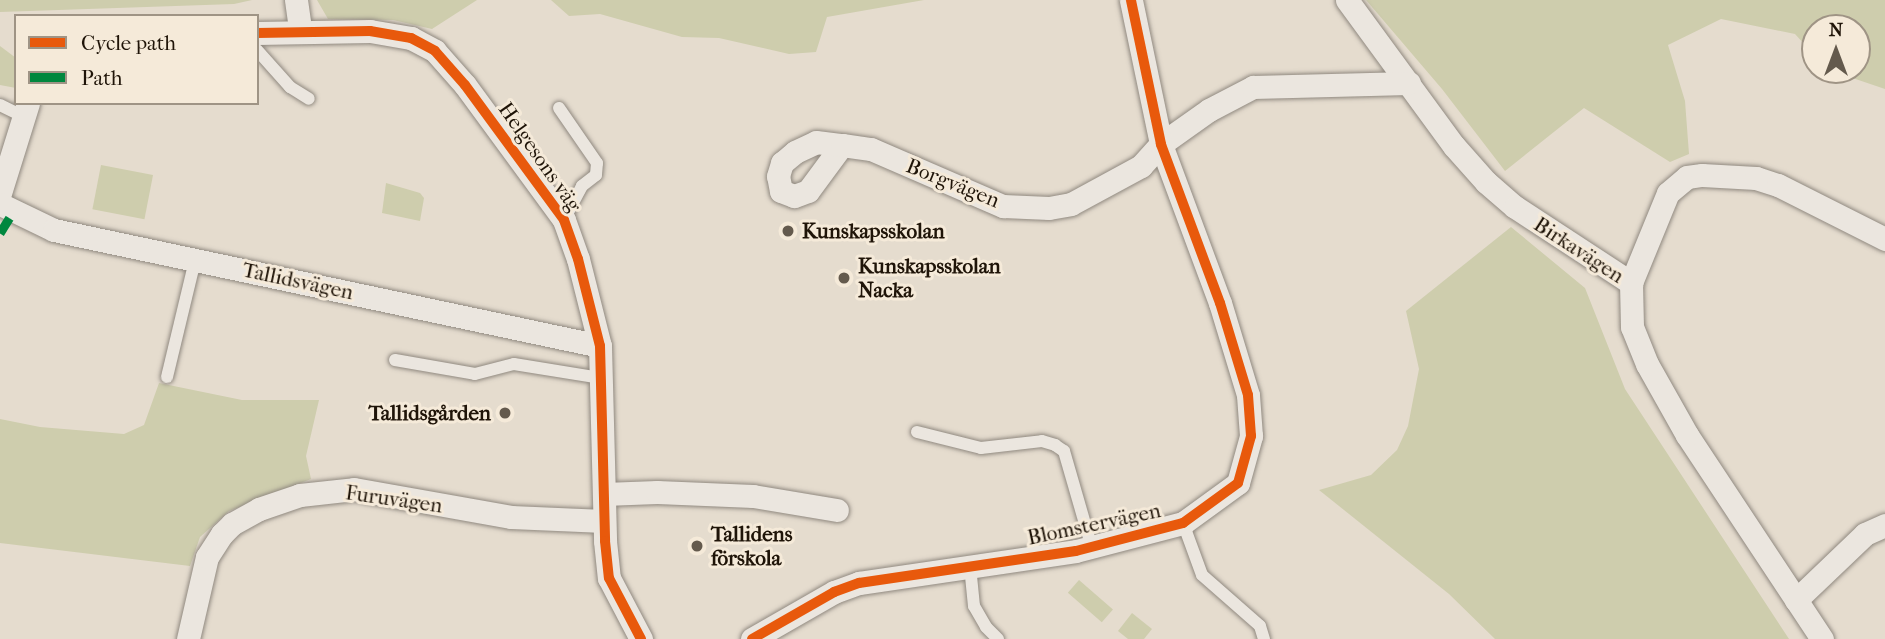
<!DOCTYPE html>
<meta charset="utf-8">
<style>
body{margin:0}
#map{position:relative;width:1885px;height:639px;overflow:hidden;background:#e5dcce;font-family:"IM FELL French Canon",serif}
div>[style]{position:absolute}
.green>*{inset:0;background:#cecdad;transform-origin:0 0}
.roads{filter:drop-shadow(0 0 2px #908980) drop-shadow(0 0 2px #908980)}
.service>*{height:12px;margin:-6px;padding:0 6px;transform-origin:6px;border-radius:6px;background:#ebe6df}
.minor>*{height:23px;margin:-11.5px;padding:0 11.5px;transform-origin:11.5px;border-radius:11.5px;background:#ebe6df}
.quiet>*{height:9px;margin-top:-4.5px;transform-origin:0;background:repeating-linear-gradient(90deg,#00873e 0 18px,transparent 0 27px)}
.cycleway>*{height:10px;margin:-5px;padding:0 5px;transform-origin:5px;border-radius:5px;background:#e8590c}
.dots>*{width:19px;height:19px;translate:-50% -50%;box-sizing:border-box;border:4px solid #f5ead9;border-radius:50%}
span{translate:-50% -50%;white-space:nowrap;text-align:center;line-height:1.15;-webkit-text-stroke:6px #f5ead9;paint-order:stroke}
.street-label{font-size:21px;color:#1f1408}
.poi-label{font-size:21px;color:#1f1408;font-weight:700}
.left{translate:0 -50%;text-align:left}
.right{translate:-100% -50%;text-align:right}
.legend{position:absolute;left:14px;top:14px;width:245px;height:91px;box-sizing:border-box;background:#f5ead9;border:2px solid #9f9485;margin:0;padding:9px 12px;list-style:none;font-size:21px;color:#1f1408}
.legend li{display:flex;align-items:center;gap:14px;height:35px}
.legend b{width:35px;border:2px solid #9f9485}
.north{position:absolute;left:1801px;top:14px;width:70px;height:70px;box-sizing:border-box;background:#f5ead9;border:2px solid #9f9485;border-radius:50%;rotate:0deg;font-size:19px;font-weight:700;line-height:28px;text-align:center;color:#1f1408}
.north::after{content:'';display:block;margin:auto;width:24px;height:32px;background:#645a4d;clip-path:polygon(50% 0,100% 100%,50% 72%,0 100%)}
</style>
<div id="map">
<div class="green">
<div style="clip-path:polygon(0 0,252px 0,234px 4px,0 12px)"></div>
<div style="clip-path:polygon(317px 0,477px 0,432px 29px,393px 20px,328px 19px)"></div>
<div style="clip-path:polygon(551px 0,924px 0,827px 17px,816px 52px,789px 54px,719px 38px,682px 37px,600px 14px,569px 16px)"></div>
<div style="clip-path:polygon(1366px 0,1885px 0,1885px 89px,1829px 70px,1857px 70px,1857px 28px,1815px 28px,1815px 56px,1795px 34px,1721px 19px,1668px 45px,1685px 101px,1689px 154px,1670px 162px,1584px 108px,1505px 171px,1442px 89px)"></div>
<div style="clip-path:polygon(0 46px,16px 58px,16px 88px,0 85px)"></div>
<div style="left:101px;top:165px;width:53px;height:45px;rotate:11deg"></div>
<div style="clip-path:polygon(386px 183px,420px 193px,424px 198px,420px 221px,382px 213px)"></div>
<div style="clip-path:polygon(1511px 227px,1585px 288px,1625px 389px,1789px 639px,1495px 639px,1449px 594px,1319px 490px,1371px 475px,1397px 450px,1408px 426px,1419px 369px,1406px 311px)"></div>
<div style="clip-path:polygon(159px 383px,242px 400px,319px 400px,306px 456px,311px 479px,229px 511px,200px 537px,190px 566px,0 543px,0 419px,40px 427px,124px 434px,144px 425px)"></div>
<div style="left:1079px;top:580px;width:45px;height:17px;rotate:41deg"></div>
<div style="clip-path:polygon(1132px 613px,1152px 629px,1144px 639px,1128px 639px,1118px 631px)"></div>
</div>
<div class="roads">
<div class="service">
<div style="left:257px;top:50px;width:50px;rotate:48.3deg"></div>
<div style="left:290px;top:87px;width:22px;rotate:32deg"></div>
<div style="left:0;top:105px;width:28px;rotate:26deg"></div>
<div style="left:559px;top:108px;width:67px;rotate:55.4deg"></div>
<div style="left:597px;top:163px;width:12px;rotate:95deg"></div>
<div style="left:596px;top:175px;width:18px;rotate:142deg"></div>
<div style="left:582px;top:186px;width:38px;rotate:118deg"></div>
<div style="left:395px;top:360px;width:81px;rotate:9.9deg"></div>
<div style="left:475px;top:374px;width:40px;rotate:-14.4deg"></div>
<div style="left:514px;top:364px;width:87px;rotate:9.2deg"></div>
<div style="left:167px;top:377px;width:120px;rotate:-76.5deg"></div>
<div style="left:917px;top:432px;width:66px;rotate:14deg"></div>
<div style="left:981px;top:448px;width:61px;rotate:-6.5deg"></div>
<div style="left:1042px;top:441px;width:14px;rotate:17deg"></div>
<div style="left:1055px;top:445px;width:11px;rotate:34deg"></div>
<div style="left:1064px;top:451px;width:101px;rotate:73.9deg"></div>
<div style="left:1183px;top:523px;width:55px;rotate:69.9deg"></div>
<div style="left:1202px;top:575px;width:77px;rotate:41.3deg"></div>
<div style="left:1260px;top:626px;width:14px;rotate:73deg"></div>
<div style="left:970px;top:566px;width:40px;rotate:84.3deg"></div>
<div style="left:974px;top:606px;width:24px;rotate:60deg"></div>
<div style="left:986px;top:627px;width:17px;rotate:45deg"></div>
</div>
<div class="minor">
<div style="left:296px;top:0;width:30px;rotate:82deg"></div>
<div style="left:1347px;top:0;width:181px;rotate:53.8deg"></div>
<div style="left:1454px;top:146px;width:48px;rotate:48.4deg"></div>
<div style="left:1486px;top:182px;width:38px;rotate:41deg"></div>
<div style="left:1515px;top:207px;width:139px;rotate:33.2deg"></div>
<div style="left:257px;top:33px;width:113px;rotate:-1deg"></div>
<div style="left:370px;top:31px;width:42px;rotate:9.7deg"></div>
<div style="left:411px;top:38px;width:27px;rotate:28deg"></div>
<div style="left:435px;top:51px;width:45px;rotate:48.6deg"></div>
<div style="left:465px;top:85px;width:167px;rotate:53.7deg"></div>
<div style="left:564px;top:220px;width:41px;rotate:70.3deg"></div>
<div style="left:578px;top:259px;width:90px;rotate:75.8deg"></div>
<div style="left:600px;top:346px;width:195px;rotate:88.5deg"></div>
<div style="left:605px;top:541px;width:37px;rotate:84deg"></div>
<div style="left:609px;top:578px;width:69px;rotate:62.3deg"></div>
<div style="left:842px;top:145px;width:57px;rotate:126.5deg"></div>
<div style="left:808px;top:191px;width:15px;rotate:160deg"></div>
<div style="left:794px;top:196px;width:14px;rotate:-159deg"></div>
<div style="left:781px;top:191px;width:15px;rotate:-101deg"></div>
<div style="left:778px;top:176px;width:14px;rotate:-73deg"></div>
<div style="left:782px;top:163px;width:17px;rotate:-40deg"></div>
<div style="left:795px;top:152px;width:23px;rotate:-25deg"></div>
<div style="left:816px;top:142px;width:26px;rotate:7deg"></div>
<div style="left:842px;top:145px;width:29px;rotate:8deg"></div>
<div style="left:871px;top:149px;width:144px;rotate:23.4deg"></div>
<div style="left:1003px;top:206px;width:46px;rotate:2.5deg"></div>
<div style="left:1049px;top:208px;width:22px;rotate:-10deg"></div>
<div style="left:1071px;top:204px;width:80px;rotate:-28.5deg"></div>
<div style="left:1141px;top:166px;width:30px;rotate:-48deg"></div>
<div style="left:1161px;top:144px;width:59px;rotate:-35.3deg"></div>
<div style="left:1209px;top:110px;width:50px;rotate:-27.6deg"></div>
<div style="left:1253px;top:87px;width:156px;rotate:-1.5deg"></div>
<div style="left:0;top:193px;width:94px;rotate:-72.7deg"></div>
<div style="left:0;top:204px;width:60px;rotate:25.7deg"></div>
<div style="left:54px;top:230px;width:558px;rotate:11.99deg"></div>
<div style="left:604px;top:494px;width:53px;rotate:-2.2deg"></div>
<div style="left:657px;top:492px;width:96px;rotate:2.4deg"></div>
<div style="left:753px;top:496px;width:85px;rotate:9.5deg"></div>
<div style="left:1796px;top:600px;width:95px;rotate:-43.7deg"></div>
<div style="left:1865px;top:534px;width:22px;rotate:-24deg"></div>
<div style="left:188px;top:639px;width:84px;rotate:-77deg"></div>
<div style="left:207px;top:557px;width:27px;rotate:-57deg"></div>
<div style="left:222px;top:534px;width:14px;rotate:-45deg"></div>
<div style="left:232px;top:524px;width:31px;rotate:-29deg"></div>
<div style="left:259px;top:509px;width:43px;rotate:-18.9deg"></div>
<div style="left:300px;top:495px;width:54px;rotate:-6.3deg"></div>
<div style="left:354px;top:489px;width:159px;rotate:10.1deg"></div>
<div style="left:511px;top:517px;width:93px;rotate:2.5deg"></div>
<div style="left:752px;top:639px;width:95px;rotate:-29.8deg"></div>
<div style="left:834px;top:592px;width:27px;rotate:-20deg"></div>
<div style="left:859px;top:583px;width:219px;rotate:-8.4deg"></div>
<div style="left:1076px;top:551px;width:111px;rotate:-14.7deg"></div>
<div style="left:1183px;top:523px;width:68px;rotate:-36deg"></div>
<div style="left:1238px;top:483px;width:49px;rotate:-74.5deg"></div>
<div style="left:1251px;top:436px;width:41px;rotate:-94.2deg"></div>
<div style="left:1248px;top:395px;width:96px;rotate:-106.9deg"></div>
<div style="left:1220px;top:303px;width:170px;rotate:-110.4deg"></div>
<div style="left:1161px;top:144px;width:147px;rotate:-101.8deg"></div>
<div style="left:1822px;top:639px;width:245px;rotate:-123.5deg"></div>
<div style="left:1687px;top:435px;width:81px;rotate:-119.4deg"></div>
<div style="left:1647px;top:364px;width:40px;rotate:-112deg"></div>
<div style="left:1632px;top:327px;width:44px;rotate:-91.3deg"></div>
<div style="left:1631px;top:283px;width:97px;rotate:-67.7deg"></div>
<div style="left:1668px;top:193px;width:25px;rotate:-40deg"></div>
<div style="left:1687px;top:177px;width:15px;rotate:-8deg"></div>
<div style="left:1702px;top:175px;width:54px;rotate:3.2deg"></div>
<div style="left:1756px;top:178px;width:23px;rotate:18deg"></div>
<div style="left:1778px;top:185px;width:120px;rotate:26.8deg"></div>
</div>
</div>
<div class="quiet">
<div style="left:0;top:233px;width:26px;rotate:-58deg"></div>
</div>
<div class="cycleway">
<div style="left:257px;top:33px;width:113px;rotate:-1deg"></div>
<div style="left:370px;top:31px;width:42px;rotate:9.7deg"></div>
<div style="left:411px;top:38px;width:27px;rotate:28deg"></div>
<div style="left:435px;top:51px;width:45px;rotate:48.6deg"></div>
<div style="left:465px;top:85px;width:167px;rotate:53.7deg"></div>
<div style="left:564px;top:220px;width:41px;rotate:70.3deg"></div>
<div style="left:578px;top:259px;width:90px;rotate:75.8deg"></div>
<div style="left:600px;top:346px;width:195px;rotate:88.5deg"></div>
<div style="left:605px;top:541px;width:37px;rotate:84deg"></div>
<div style="left:609px;top:578px;width:69px;rotate:62.3deg"></div>
<div style="left:752px;top:639px;width:95px;rotate:-29.8deg"></div>
<div style="left:834px;top:592px;width:27px;rotate:-20deg"></div>
<div style="left:859px;top:583px;width:219px;rotate:-8.4deg"></div>
<div style="left:1076px;top:551px;width:111px;rotate:-14.7deg"></div>
<div style="left:1183px;top:523px;width:68px;rotate:-36deg"></div>
<div style="left:1238px;top:483px;width:49px;rotate:-74.5deg"></div>
<div style="left:1251px;top:436px;width:41px;rotate:-94.2deg"></div>
<div style="left:1248px;top:395px;width:96px;rotate:-106.9deg"></div>
<div style="left:1220px;top:303px;width:170px;rotate:-110.4deg"></div>
<div style="left:1161px;top:144px;width:147px;rotate:-101.8deg"></div>
</div>
<div class="dots">
<div style="left:788px;top:231px;background:#645a4d"></div>
<div style="left:844px;top:278px;background:#645a4d"></div>
<div style="left:505px;top:413px;background:#645a4d"></div>
<div style="left:697px;top:546px;background:#645a4d"></div>
</div>
<div class="street-label">
<span style="left:540px;top:157px;rotate:55deg">Helgesons väg</span>
<span style="left:953px;top:183px;rotate:22deg">Borgvägen</span>
<span style="left:1579px;top:250px;rotate:33deg">Birkavägen</span>
<span style="left:298px;top:281px;rotate:12deg">Tallidsvägen</span>
<span style="left:394px;top:499px;rotate:8deg">Furuvägen</span>
<span style="left:1094px;top:524px;rotate:-12deg">Blomstervägen</span>
</div>
<div class="poi-label">
<span class="left" style="left:802px;top:231px">Kunskapsskolan</span>
<span class="left" style="left:858px;top:278px">Kunskapsskolan<br>Nacka</span>
<span class="right" style="left:491px;top:413px">Tallidsgården</span>
<span class="left" style="left:711px;top:546px">Tallidens<br>förskola</span>
</div>
<ul class="legend">
<li><b style="height:9px;background:#e8590c"></b>Cycle path</li>
<li><b style="height:9px;background:#00873e"></b>Path</li>
</ul>
<div class="north">N</div>
</div>
